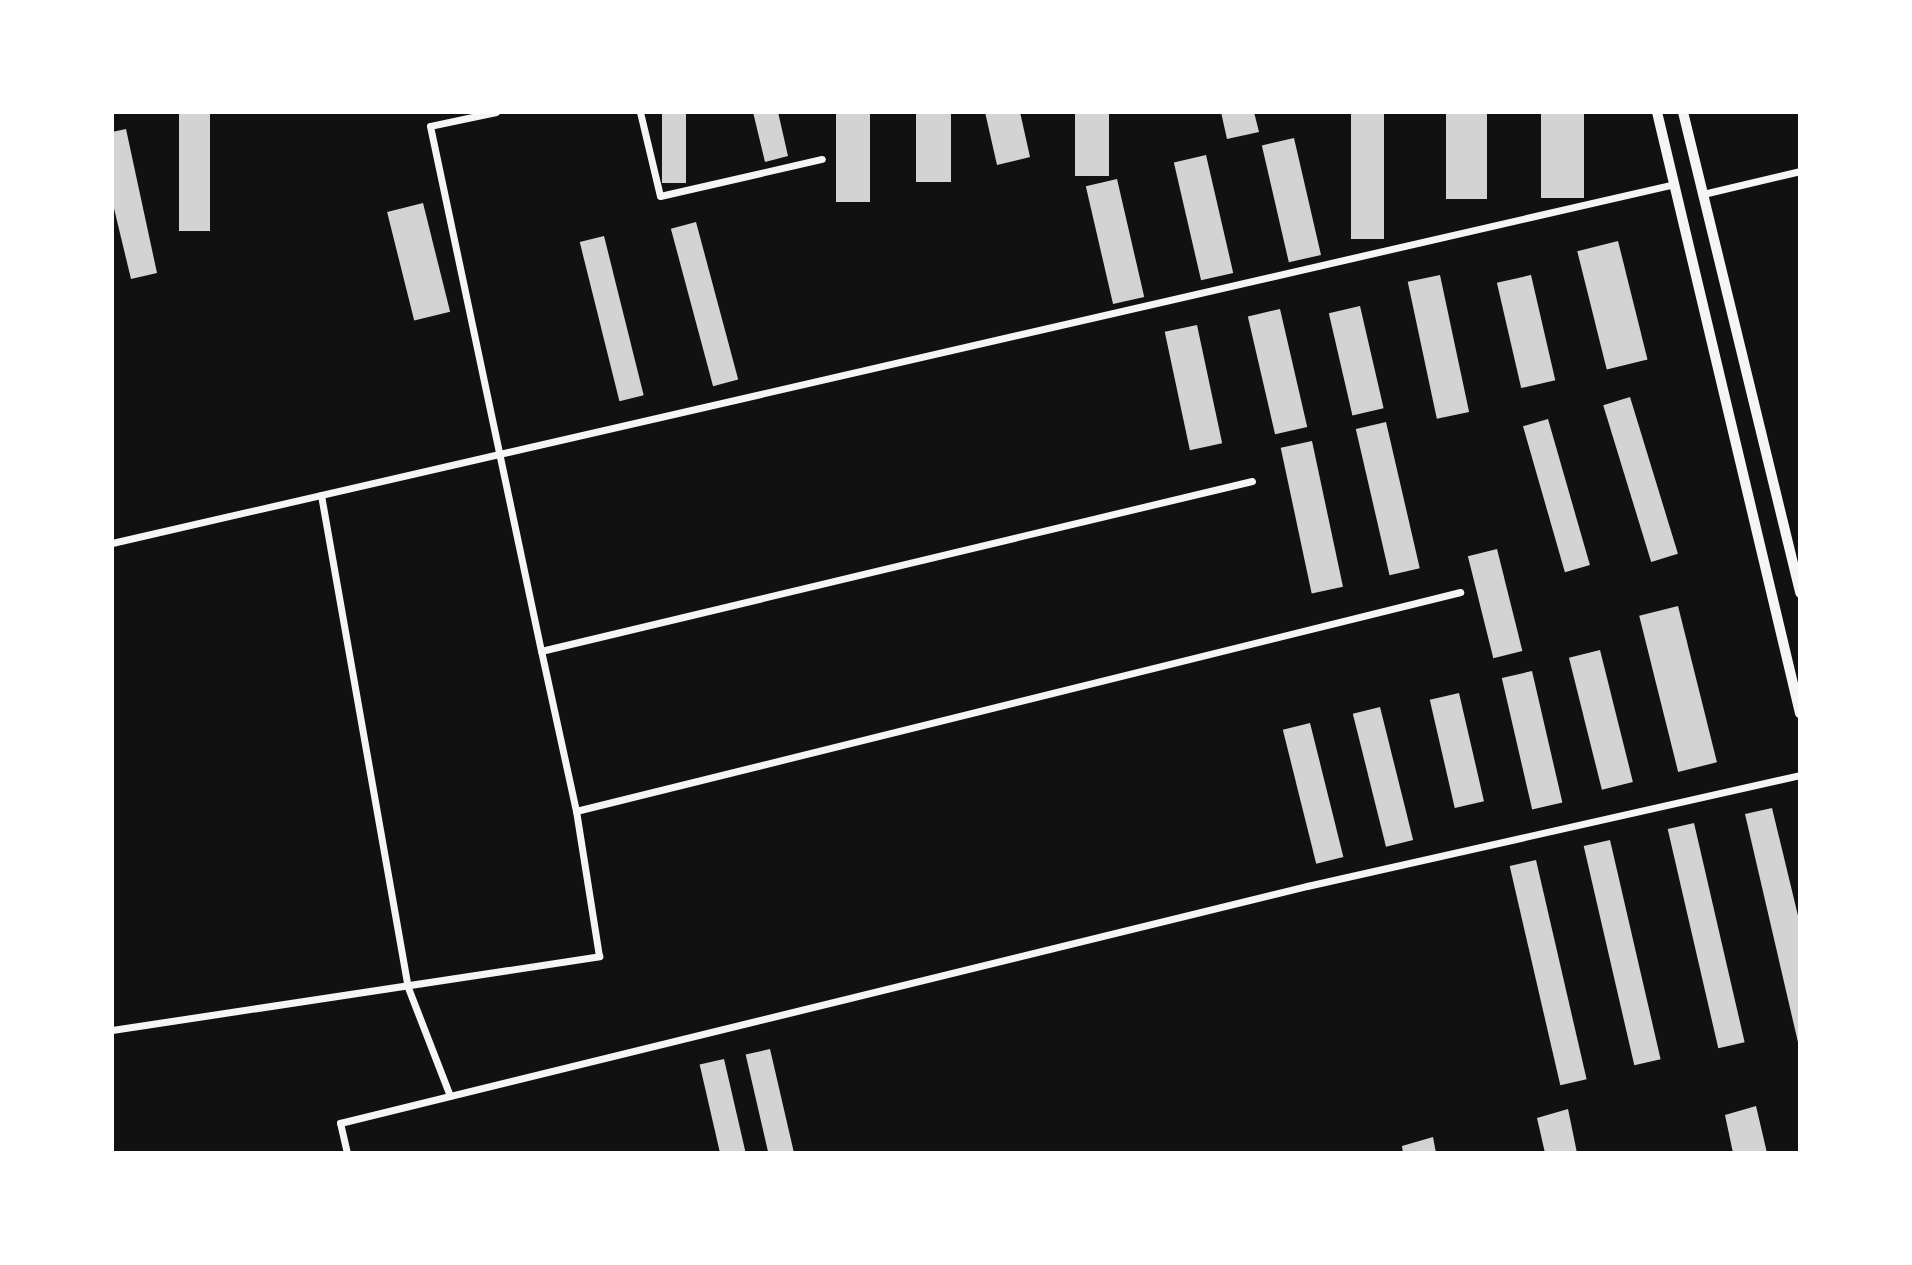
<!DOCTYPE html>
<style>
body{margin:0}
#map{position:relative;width:1912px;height:1265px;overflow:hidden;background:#111;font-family:"Nunito Sans",sans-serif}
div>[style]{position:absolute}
.building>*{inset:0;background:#d3d3d3;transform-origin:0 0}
.minor>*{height:7px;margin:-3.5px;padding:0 3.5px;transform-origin:3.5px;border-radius:3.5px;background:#f5f5f5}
.secondary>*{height:10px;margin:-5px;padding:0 5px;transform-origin:5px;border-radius:5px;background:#f5f5f5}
span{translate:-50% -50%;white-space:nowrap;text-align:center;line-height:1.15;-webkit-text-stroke:6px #fff;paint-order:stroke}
.frame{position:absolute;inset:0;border:114px solid #fff;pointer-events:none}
</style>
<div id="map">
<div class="building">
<div style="left:179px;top:112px;width:31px;height:119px"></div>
<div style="left:662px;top:112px;width:24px;height:71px"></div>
<div style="clip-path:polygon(753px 112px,778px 112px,788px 156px,765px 162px)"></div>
<div style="left:836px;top:112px;width:34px;height:90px"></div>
<div style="left:916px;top:112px;width:35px;height:70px"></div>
<div style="clip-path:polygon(985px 112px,1020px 112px,1030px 157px,997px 165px)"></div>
<div style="left:1075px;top:112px;width:34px;height:64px"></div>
<div style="clip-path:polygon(1221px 112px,1254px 112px,1259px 132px,1227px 139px)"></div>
<div style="left:1351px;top:112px;width:33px;height:127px"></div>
<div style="left:1446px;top:112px;width:41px;height:87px"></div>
<div style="left:1541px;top:112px;width:43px;height:86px"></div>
<div style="clip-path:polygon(126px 129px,157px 273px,131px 279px,112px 200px,112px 132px)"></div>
<div style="left:1294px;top:138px;width:120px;height:33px;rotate:77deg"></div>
<div style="left:1206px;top:155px;width:121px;height:33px;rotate:77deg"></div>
<div style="left:1117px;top:179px;width:121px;height:32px;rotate:77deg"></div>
<div style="left:423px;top:203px;width:112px;height:37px;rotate:76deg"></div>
<div style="left:696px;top:222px;width:163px;height:26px;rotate:75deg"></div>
<div style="left:604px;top:236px;width:164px;height:25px;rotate:76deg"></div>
<div style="left:1618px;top:241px;width:122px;height:42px;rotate:76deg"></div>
<div style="left:1440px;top:275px;width:140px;height:33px;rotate:78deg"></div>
<div style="left:1531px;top:275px;width:108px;height:35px;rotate:77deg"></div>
<div style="left:1360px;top:306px;width:105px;height:32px;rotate:77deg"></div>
<div style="left:1280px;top:309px;width:121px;height:33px;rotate:77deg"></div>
<div style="left:1197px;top:325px;width:121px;height:33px;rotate:78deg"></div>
<div style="left:1630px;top:397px;width:164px;height:28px;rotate:73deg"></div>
<div style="left:1548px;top:419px;width:152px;height:26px;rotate:74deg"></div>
<div style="left:1386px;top:422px;width:150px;height:31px;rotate:77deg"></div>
<div style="left:1312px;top:441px;width:149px;height:32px;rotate:78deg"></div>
<div style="left:1497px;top:549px;width:105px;height:30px;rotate:76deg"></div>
<div style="left:1678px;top:606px;width:161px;height:40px;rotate:76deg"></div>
<div style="left:1600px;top:650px;width:136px;height:32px;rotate:76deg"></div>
<div style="left:1532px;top:671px;width:135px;height:31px;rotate:77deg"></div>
<div style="left:1459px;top:693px;width:111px;height:30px;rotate:77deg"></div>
<div style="left:1380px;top:707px;width:137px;height:28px;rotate:76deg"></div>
<div style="left:1310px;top:723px;width:138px;height:28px;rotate:76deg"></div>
<div style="clip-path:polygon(1772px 808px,1800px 924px,1800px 1051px,1745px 814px)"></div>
<div style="left:1694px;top:823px;width:225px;height:27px;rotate:77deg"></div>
<div style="left:1610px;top:840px;width:225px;height:27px;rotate:77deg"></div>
<div style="left:1536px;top:860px;width:225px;height:27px;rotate:77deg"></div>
<div style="left:770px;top:1049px;width:107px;height:25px;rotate:77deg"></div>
<div style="left:724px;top:1059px;width:97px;height:25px;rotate:77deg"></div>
<div style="clip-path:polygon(1756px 1106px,1767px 1153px,1733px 1153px,1725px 1115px)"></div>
<div style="clip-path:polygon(1568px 1109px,1577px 1153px,1545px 1153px,1537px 1118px)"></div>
<div style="clip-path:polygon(1433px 1137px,1436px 1153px,1403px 1153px,1402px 1146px)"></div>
</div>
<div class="minor">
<div style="left:496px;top:112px;width:67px;rotate:168deg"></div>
<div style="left:430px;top:126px;width:537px;rotate:78.06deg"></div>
<div style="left:640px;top:112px;width:86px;rotate:76.6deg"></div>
<div style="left:660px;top:196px;width:166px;rotate:-12.9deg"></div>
<div style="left:1703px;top:194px;width:100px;rotate:-13.3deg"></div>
<div style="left:321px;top:495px;width:497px;rotate:80deg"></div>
<div style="left:407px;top:985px;width:119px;rotate:68.8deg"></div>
<div style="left:112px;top:543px;width:1603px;rotate:-12.94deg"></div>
<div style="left:576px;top:811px;width:164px;rotate:-102.3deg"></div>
<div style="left:541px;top:651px;width:731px;rotate:-13.45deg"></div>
<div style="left:112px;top:1030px;width:493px;rotate:-8.6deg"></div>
<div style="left:599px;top:956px;width:147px;rotate:-99deg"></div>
<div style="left:576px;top:811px;width:911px;rotate:-13.91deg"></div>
<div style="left:347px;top:1153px;width:31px;rotate:-103deg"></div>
<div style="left:340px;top:1123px;width:996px;rotate:-13.77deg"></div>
<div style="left:1307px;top:886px;width:505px;rotate:-12.69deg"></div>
</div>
<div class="secondary">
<div style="left:1657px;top:112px;width:618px;rotate:76.62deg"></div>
<div style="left:1683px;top:112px;width:495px;rotate:76.3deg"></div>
</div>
<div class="frame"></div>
</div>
